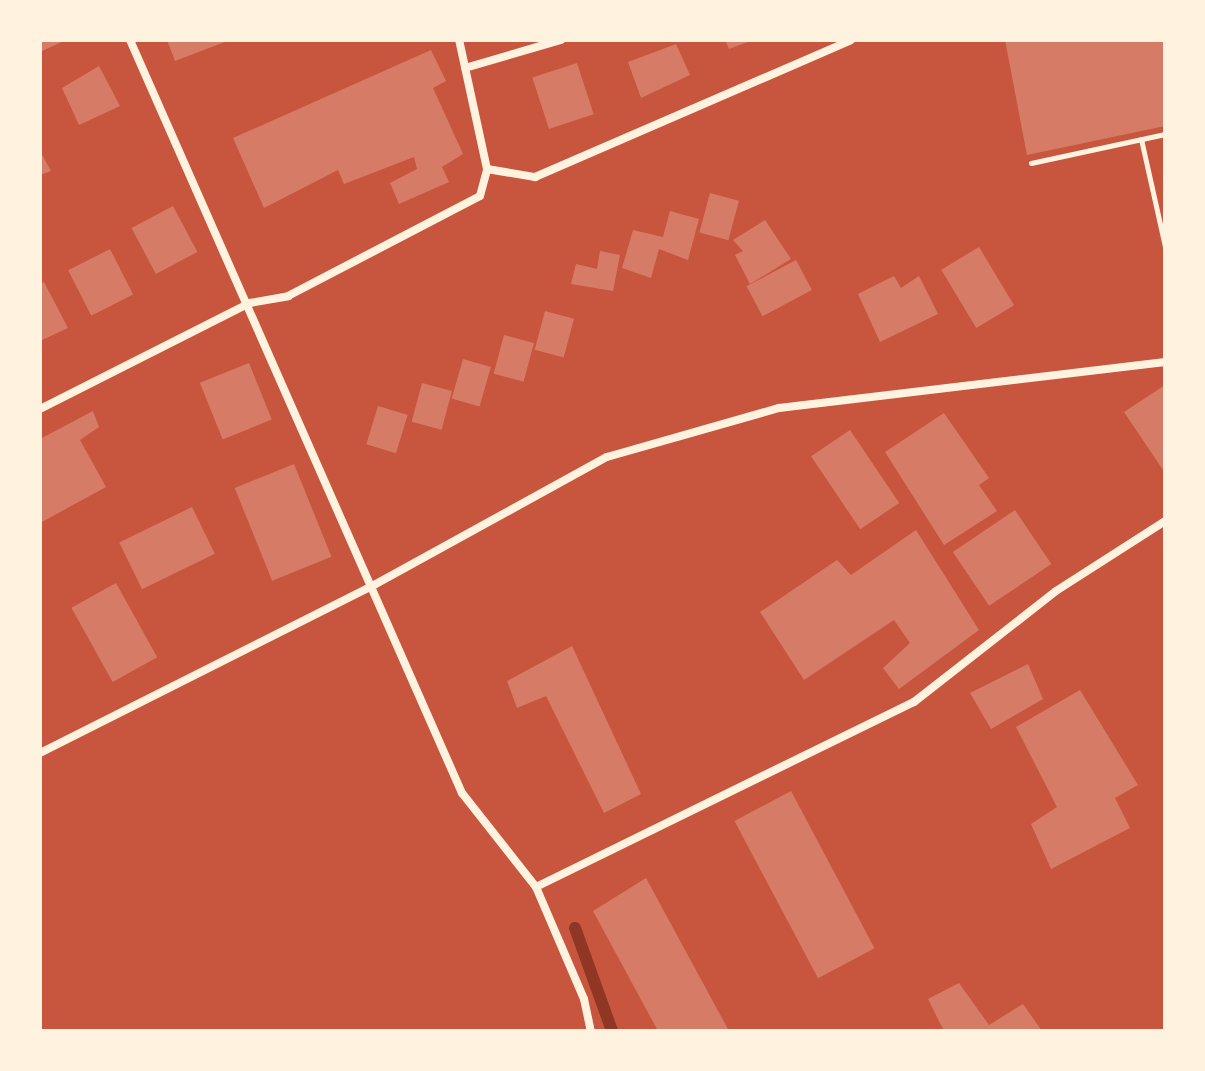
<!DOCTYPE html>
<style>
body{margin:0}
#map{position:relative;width:1205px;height:1071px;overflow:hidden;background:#c8553d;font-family:Arial,sans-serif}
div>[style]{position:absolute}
.stream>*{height:12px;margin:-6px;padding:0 6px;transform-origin:6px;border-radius:6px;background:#8f3625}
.building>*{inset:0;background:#d67c66;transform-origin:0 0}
.path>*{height:5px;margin:-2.5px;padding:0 2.5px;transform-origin:2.5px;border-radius:2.5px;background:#fff3e0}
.minor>*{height:8px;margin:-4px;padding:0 4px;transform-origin:4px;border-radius:4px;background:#fff3e0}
span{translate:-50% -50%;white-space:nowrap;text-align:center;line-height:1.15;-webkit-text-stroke:8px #fff3e0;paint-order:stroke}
.frame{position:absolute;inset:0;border:42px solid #fff3e0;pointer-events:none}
</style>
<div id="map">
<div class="stream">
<div style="left:575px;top:928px;width:109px;rotate:70.2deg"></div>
</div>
<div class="building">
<div style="clip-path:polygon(40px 40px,66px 40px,40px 52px)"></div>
<div style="clip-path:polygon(167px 40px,230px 40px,175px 61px)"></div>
<div style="clip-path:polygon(725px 40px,753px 40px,729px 49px)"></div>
<div style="clip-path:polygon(1005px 40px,1165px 40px,1165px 126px,1027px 155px)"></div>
<div style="clip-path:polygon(676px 44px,690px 75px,641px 98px,628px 62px)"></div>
<div style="clip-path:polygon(431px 50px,446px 81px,433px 88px,463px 154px,442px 167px,449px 182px,399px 204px,390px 183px,417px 169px,414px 157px,344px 184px,338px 170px,264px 208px,233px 138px)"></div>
<div style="left:577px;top:63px;width:54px;height:47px;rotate:72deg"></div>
<div style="clip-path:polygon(99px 66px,120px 106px,79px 125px,62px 88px)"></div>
<div style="clip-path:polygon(40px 151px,51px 171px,40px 175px)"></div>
<div style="left:710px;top:193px;width:30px;height:41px;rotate:15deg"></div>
<div style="left:173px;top:206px;width:52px;height:47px;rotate:62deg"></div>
<div style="clip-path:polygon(670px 211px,699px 219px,688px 260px,659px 249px,651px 278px,622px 268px,633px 230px,663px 237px)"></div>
<div style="clip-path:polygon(765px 220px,791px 259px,750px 284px,735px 255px,743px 251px,733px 240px)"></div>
<div style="left:979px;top:247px;width:68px;height:44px;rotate:59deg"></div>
<div style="left:110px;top:249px;width:51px;height:47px;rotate:63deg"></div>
<div style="clip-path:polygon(600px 251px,620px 255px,613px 291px,571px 284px,576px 264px,597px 269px)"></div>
<div style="left:796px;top:260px;width:34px;height:56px;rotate:62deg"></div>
<div style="clip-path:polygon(894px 276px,901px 288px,919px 276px,938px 314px,880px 342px,858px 294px)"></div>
<div style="clip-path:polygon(44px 282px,68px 328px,40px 341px,40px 284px)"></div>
<div style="left:545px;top:311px;width:30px;height:40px;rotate:15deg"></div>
<div style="left:504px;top:335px;width:31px;height:40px;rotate:15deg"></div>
<div style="left:463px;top:359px;width:29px;height:41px;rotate:16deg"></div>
<div style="left:249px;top:363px;width:61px;height:53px;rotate:68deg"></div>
<div style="left:422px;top:383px;width:31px;height:40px;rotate:15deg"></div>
<div style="clip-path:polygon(1165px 385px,1165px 473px,1124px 412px)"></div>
<div style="left:378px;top:406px;width:31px;height:40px;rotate:17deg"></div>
<div style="clip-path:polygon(93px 411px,99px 427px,80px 440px,106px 487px,40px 523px,40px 439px)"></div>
<div style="clip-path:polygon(944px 413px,989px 478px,979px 485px,997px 511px,944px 545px,885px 452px)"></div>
<div style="left:850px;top:430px;width:88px;height:47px;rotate:56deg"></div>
<div style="left:294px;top:464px;width:100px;height:64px;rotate:68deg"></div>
<div style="left:192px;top:507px;width:52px;height:81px;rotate:64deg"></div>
<div style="left:1015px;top:510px;width:65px;height:75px;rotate:56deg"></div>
<div style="clip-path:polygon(916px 530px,979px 630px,899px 689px,883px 668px,910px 643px,894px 620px,804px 680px,760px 612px,837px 560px,851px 575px)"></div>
<div style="left:116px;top:583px;width:85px;height:51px;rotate:61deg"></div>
<div style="clip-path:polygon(572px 646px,641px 794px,604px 813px,546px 696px,517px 708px,507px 681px)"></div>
<div style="clip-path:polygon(1028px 664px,1043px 699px,991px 729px,970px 693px)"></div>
<div style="clip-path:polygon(1080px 690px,1138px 785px,1115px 798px,1130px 828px,1051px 869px,1031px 824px,1057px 807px,1016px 727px)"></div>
<div style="left:791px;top:791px;width:178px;height:64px;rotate:62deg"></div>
<div style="clip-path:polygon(646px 878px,729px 1031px,658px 1031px,593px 911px)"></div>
<div style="clip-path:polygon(959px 983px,989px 1025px,1023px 1004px,1042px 1031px,944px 1031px,928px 999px)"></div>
</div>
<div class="path">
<div style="left:1141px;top:139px;width:110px;rotate:77.4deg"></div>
<div style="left:1031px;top:163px;width:137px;rotate:-12.2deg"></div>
</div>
<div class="minor">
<div style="left:130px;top:40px;width:823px;rotate:66.21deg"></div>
<div style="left:462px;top:793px;width:120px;rotate:51.8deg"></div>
<div style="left:536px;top:887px;width:122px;rotate:66.8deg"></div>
<div style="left:584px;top:999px;width:33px;rotate:78deg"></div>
<div style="left:465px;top:68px;width:100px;rotate:-16.3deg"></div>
<div style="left:487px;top:169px;width:49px;rotate:9.5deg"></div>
<div style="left:535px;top:177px;width:344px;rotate:-23.4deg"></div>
<div style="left:40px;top:409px;width:235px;rotate:-26.8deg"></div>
<div style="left:250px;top:303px;width:39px;rotate:-10deg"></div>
<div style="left:288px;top:296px;width:216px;rotate:-27.5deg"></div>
<div style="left:480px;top:196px;width:28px;rotate:-75deg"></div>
<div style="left:487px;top:169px;width:132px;rotate:-102.2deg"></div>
<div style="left:40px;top:753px;width:374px;rotate:-26.7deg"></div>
<div style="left:374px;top:585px;width:266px;rotate:-28.8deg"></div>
<div style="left:607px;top:457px;width:179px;rotate:-15.9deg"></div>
<div style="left:779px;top:408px;width:389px;rotate:-6.8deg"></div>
<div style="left:536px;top:887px;width:421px;rotate:-26.1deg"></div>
<div style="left:914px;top:702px;width:180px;rotate:-38deg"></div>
<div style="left:1056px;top:591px;width:130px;rotate:-32.7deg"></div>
</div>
<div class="frame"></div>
</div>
